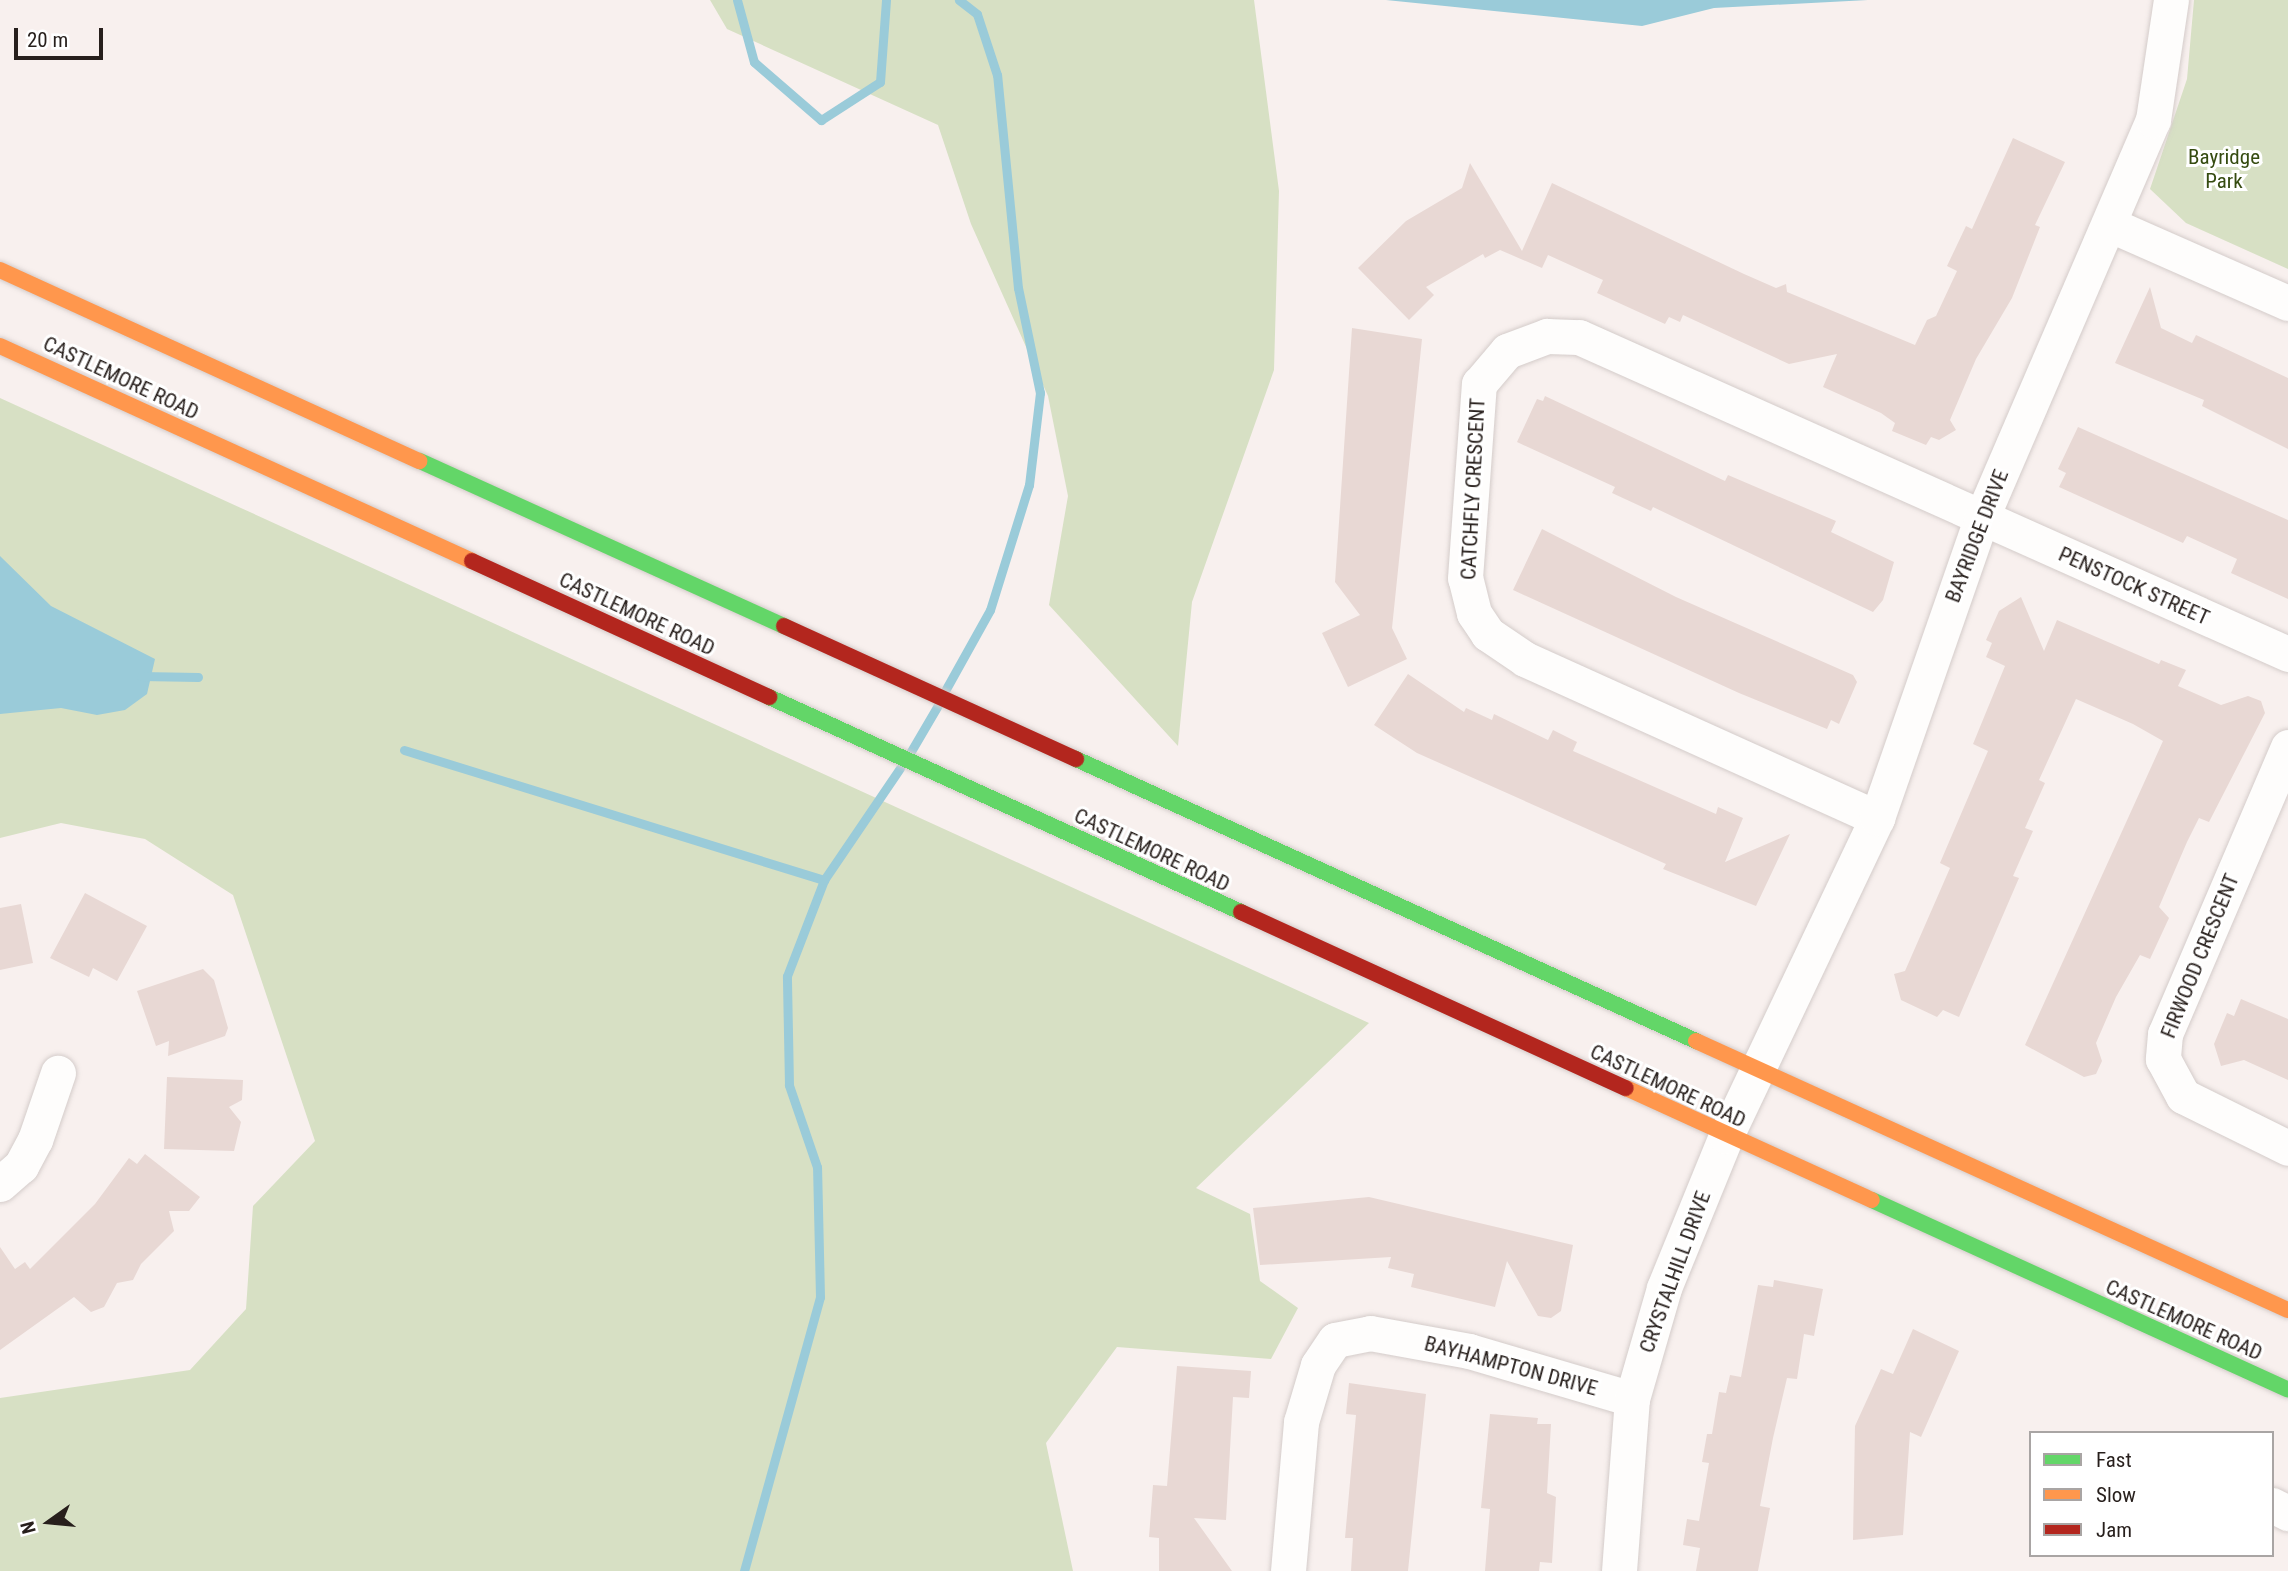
<!DOCTYPE html>
<style>
body{margin:0}
#map{position:relative;width:2288px;height:1571px;overflow:hidden;background:#f8f0ee;font-family:"Roboto Condensed",sans-serif}
div>[style]{position:absolute}
.green>*{inset:0;background:#d7e0c4}
.water>*{inset:0;background:#9acbd9}
.stream>*{height:9px;margin:-4.5px;padding:0 4.5px;transform-origin:4.5px;border-radius:4.5px;background:#9acbd9}
.building>*{inset:0;background:#e8d8d4}
.roads{filter:drop-shadow(0 0 2px #d4ccca) drop-shadow(0 0 2px #d4ccca)}
.street>*{height:35px;margin:-17.5px;padding:0 17.5px;transform-origin:17.5px;border-radius:17.5px;background:#fefdfc}
.fast>*{height:16px;margin:-8px;padding:0 8px;transform-origin:8px;border-radius:8px;background:#63d668}
.slow>*{height:16px;margin:-8px;padding:0 8px;transform-origin:8px;border-radius:8px;background:#ff974d}
.jam>*{height:16px;margin:-8px;padding:0 8px;transform-origin:8px;border-radius:8px;background:#b3261e}
span{translate:-50% -50%;white-space:nowrap;text-align:center;line-height:1.15;-webkit-text-stroke:6px #fff;paint-order:stroke}
.park-label{font-size:21px;color:#354b10}
.street-label{font-size:21px;color:#271f1c}
.legend{position:absolute;left:2029px;top:1431px;width:245px;height:126px;box-sizing:border-box;background:#fff;border:2px solid #a9a5a4;margin:0;padding:9px 12px;list-style:none;font-size:21px;color:#271f1c}
.legend li{display:flex;align-items:center;gap:14px;height:35px}
.legend b{width:35px;border:2px solid #a9a5a4}
.north{position:absolute;left:14px;top:1487px;width:70px;height:70px;-webkit-text-stroke:5px #fff;paint-order:stroke;rotate:255deg;font-size:19px;font-weight:700;line-height:28px;text-align:center;color:#271f1c}
.north::after{content:'';display:block;margin:auto;width:24px;height:32px;background:#271f1c;clip-path:polygon(50% 0,100% 100%,50% 72%,0 100%)}
.scale{position:absolute;left:14px;top:28px;width:89px;height:32px;box-sizing:border-box;border:4px solid #271f1c;border-top:0;padding-left:9px;font-size:21px;line-height:24px;white-space:nowrap;color:#271f1c;-webkit-text-stroke:5px #fff;paint-order:stroke}
</style>
<div id="map">
<div class="green">
<div style="clip-path:polygon(710px 0,1254px 0,1279px 191px,1274px 370px,1192px 602px,1178px 746px,1049px 605px,1068px 496px,1048px 396px,971px 224px,938px 125px,727px 29px)"></div>
<div style="clip-path:polygon(2194px 0,2288px 0,2288px 269px,2186px 223px,2150px 189px,2187px 79px)"></div>
<div style="clip-path:polygon(0 398px,1369px 1023px,1196px 1188px,1250px 1214px,1260px 1281px,1298px 1308px,1271px 1359px,1117px 1347px,1046px 1443px,1073px 1571px,0 1571px,0 1398px,190px 1370px,246px 1309px,253px 1206px,315px 1141px,233px 895px,145px 839px,61px 823px,0 838px)"></div>
</div>
<div class="water">
<div style="clip-path:polygon(1386px 0,1868px 0,1714px 8px,1642px 26px)"></div>
<div style="clip-path:polygon(0 556px,51px 606px,155px 659px,147px 694px,125px 710px,97px 715px,61px 708px,0 714px)"></div>
</div>
<div class="stream">
<div style="left:737px;top:0;width:64px;rotate:74.7deg"></div>
<div style="left:754px;top:62px;width:89px;rotate:40.9deg"></div>
<div style="left:821px;top:120px;width:70px;rotate:-32.8deg"></div>
<div style="left:880px;top:82px;width:82px;rotate:-85.8deg"></div>
<div style="left:141px;top:676px;width:57px;rotate:1deg"></div>
<div style="left:946px;top:689px;width:90px;rotate:-60.9deg"></div>
<div style="left:990px;top:610px;width:131px;rotate:-72.7deg"></div>
<div style="left:1029px;top:485px;width:93px;rotate:-83.2deg"></div>
<div style="left:1040px;top:393px;width:107px;rotate:-101.8deg"></div>
<div style="left:1018px;top:288px;width:214px;rotate:-95.6deg"></div>
<div style="left:997px;top:75px;width:64px;rotate:-108.2deg"></div>
<div style="left:977px;top:14px;width:23px;rotate:-142deg"></div>
<div style="left:404px;top:750px;width:440px;rotate:17.2deg"></div>
<div style="left:910px;top:753px;width:56px;rotate:-59.7deg"></div>
<div style="left:744px;top:1571px;width:284px;rotate:-74.5deg"></div>
<div style="left:820px;top:1297px;width:130px;rotate:-91.3deg"></div>
<div style="left:817px;top:1167px;width:87px;rotate:-108.9deg"></div>
<div style="left:789px;top:1085px;width:109px;rotate:-91.1deg"></div>
<div style="left:787px;top:976px;width:103px;rotate:-68.9deg"></div>
<div style="left:824px;top:880px;width:135px;rotate:-55.8deg"></div>
</div>
<div class="building">
<div style="clip-path:polygon(2013px 138px,2065px 162px,2035px 225px,2040px 227px,2012px 298px,1976px 359px,1950px 420px,1956px 430px,1939px 440px,1931px 437px,1926px 445px,1892px 431px,1895px 423px,1881px 413px,1823px 387px,1837px 354px,1789px 364px,1683px 315px,1680px 322px,1669px 317px,1665px 324px,1597px 293px,1603px 280px,1548px 255px,1542px 268px,1500px 250px,1485px 258px,1483px 254px,1426px 287px,1434px 295px,1409px 320px,1358px 268px,1406px 221px,1462px 188px,1470px 163px,1522px 251px,1552px 183px,1744px 274px,1776px 288px,1786px 284px,1787px 292px,1915px 345px,1927px 320px,1936px 316px,1957px 271px,1947px 266px,1966px 226px,1972px 229px)"></div>
<div style="clip-path:polygon(2150px 287px,2161px 328px,2192px 343px,2196px 335px,2288px 378px,2288px 449px,2202px 406px,2204px 400px,2115px 363px)"></div>
<div style="clip-path:polygon(1352px 328px,1422px 339px,1392px 628px,1407px 659px,1348px 687px,1322px 633px,1360px 615px,1335px 582px)"></div>
<div style="clip-path:polygon(1545px 396px,1725px 481px,1728px 475px,1836px 521px,1831px 532px,1894px 562px,1883px 600px,1873px 612px,1653px 507px,1651px 511px,1612px 493px,1615px 487px,1517px 442px,1537px 399px,1543px 401px)"></div>
<div style="clip-path:polygon(2078px 427px,2288px 520px,2288px 599px,2231px 573px,2237px 559px,2187px 536px,2183px 543px,2059px 487px,2066px 473px,2058px 469px)"></div>
<div style="clip-path:polygon(1542px 529px,1676px 597px,1853px 675px,1857px 682px,1839px 724px,1831px 720px,1827px 729px,1739px 693px,1513px 590px)"></div>
<div style="clip-path:polygon(2021px 597px,2044px 651px,2057px 620px,2159px 664px,2161px 660px,2186px 670px,2178px 686px,2221px 705px,2248px 696px,2261px 701px,2265px 713px,2209px 822px,2199px 818px,2187px 842px,2159px 907px,2169px 918px,2150px 959px,2140px 955px,2116px 997px,2096px 1043px,2102px 1061px,2096px 1074px,2084px 1077px,2025px 1045px,2163px 741px,2133px 724px,2076px 699px,2039px 780px,2045px 783px,2025px 828px,2033px 831px,2013px 876px,2019px 878px,1959px 1017px,1943px 1010px,1937px 1017px,1901px 1000px,1894px 974px,1905px 971px,1950px 868px,1940px 863px,1988px 751px,1973px 744px,2005px 666px,1986px 657px,1992px 643px,1986px 640px,1999px 611px)"></div>
<div style="clip-path:polygon(1408px 674px,1464px 712px,1466px 708px,1492px 720px,1494px 714px,1548px 740px,1553px 730px,1577px 742px,1573px 751px,1716px 814px,1718px 807px,1743px 818px,1725px 862px,1790px 834px,1756px 906px,1663px 869px,1666px 864px,1417px 753px,1374px 725px)"></div>
<div style="clip-path:polygon(85px 893px,147px 926px,117px 981px,93px 968px,89px 977px,50px 958px)"></div>
<div style="clip-path:polygon(21px 904px,33px 963px,0 970px,0 908px)"></div>
<div style="clip-path:polygon(203px 969px,214px 980px,228px 1028px,225px 1036px,168px 1056px,169px 1041px,156px 1046px,137px 991px)"></div>
<div style="clip-path:polygon(2241px 999px,2288px 1019px,2288px 1080px,2244px 1060px,2221px 1066px,2214px 1044px,2227px 1013px,2234px 1016px)"></div>
<div style="clip-path:polygon(167px 1077px,243px 1080px,242px 1100px,229px 1107px,241px 1122px,234px 1151px,164px 1149px)"></div>
<div style="clip-path:polygon(145px 1154px,200px 1197px,189px 1211px,169px 1211px,174px 1231px,141px 1264px,133px 1280px,117px 1283px,104px 1307px,91px 1312px,74px 1297px,0 1350px,0 1247px,15px 1269px,25px 1262px,30px 1269px,95px 1204px,129px 1158px,137px 1164px)"></div>
<div style="clip-path:polygon(1369px 1197px,1573px 1245px,1561px 1311px,1551px 1318px,1538px 1316px,1507px 1261px,1495px 1307px,1411px 1287px,1414px 1274px,1388px 1268px,1391px 1257px,1260px 1265px,1253px 1208px)"></div>
<div style="clip-path:polygon(1774px 1280px,1823px 1289px,1814px 1336px,1804px 1334px,1797px 1379px,1787px 1378px,1773px 1438px,1760px 1506px,1770px 1508px,1758px 1571px,1696px 1571px,1700px 1548px,1683px 1545px,1687px 1519px,1699px 1521px,1709px 1463px,1702px 1462px,1707px 1434px,1712px 1434px,1719px 1392px,1726px 1393px,1730px 1375px,1741px 1377px,1758px 1285px,1773px 1287px)"></div>
<div style="clip-path:polygon(1913px 1329px,1959px 1351px,1921px 1437px,1910px 1432px,1903px 1535px,1853px 1540px,1855px 1426px,1881px 1369px,1893px 1374px)"></div>
<div style="clip-path:polygon(1177px 1366px,1251px 1371px,1249px 1398px,1233px 1397px,1226px 1520px,1194px 1518px,1232px 1571px,1159px 1571px,1159px 1538px,1149px 1537px,1153px 1485px,1167px 1486px)"></div>
<div style="clip-path:polygon(1349px 1383px,1426px 1394px,1408px 1571px,1351px 1571px,1353px 1538px,1345px 1538px,1356px 1415px,1346px 1414px)"></div>
<div style="clip-path:polygon(1490px 1414px,1538px 1418px,1537px 1424px,1551px 1424px,1547px 1493px,1556px 1497px,1552px 1563px,1540px 1562px,1539px 1571px,1485px 1571px,1490px 1509px,1481px 1508px)"></div>
</div>
<div class="roads">
<div class="street">
<div style="left:2111px;top:225px;width:193px;rotate:23.8deg"></div>
<div style="left:2288px;top:747px;width:312px;rotate:113.2deg"></div>
<div style="left:2165px;top:1034px;width:25px;rotate:95deg"></div>
<div style="left:2163px;top:1059px;width:42px;rotate:61.6deg"></div>
<div style="left:2183px;top:1096px;width:117px;rotate:26.3deg"></div>
<div style="left:1877px;top:818px;width:386px;rotate:-155.7deg"></div>
<div style="left:1525px;top:659px;width:45px;rotate:-146deg"></div>
<div style="left:1488px;top:634px;width:25px;rotate:-124deg"></div>
<div style="left:1474px;top:613px;width:36px;rotate:-104deg"></div>
<div style="left:1465px;top:578px;width:195px;rotate:-85.9deg"></div>
<div style="left:1479px;top:384px;width:43px;rotate:-49.7deg"></div>
<div style="left:1507px;top:351px;width:43px;rotate:-20.6deg"></div>
<div style="left:1547px;top:336px;width:32px;rotate:2deg"></div>
<div style="left:1579px;top:337px;width:777px;rotate:24.09deg"></div>
<div style="left:0;top:1184px;width:28px;rotate:-41deg"></div>
<div style="left:21px;top:1166px;width:30px;rotate:-62deg"></div>
<div style="left:35px;top:1140px;width:71px;rotate:-71.1deg"></div>
<div style="left:2272px;top:1505px;width:18px;rotate:27deg"></div>
<div style="left:1288px;top:1571px;width:150px;rotate:-85deg"></div>
<div style="left:1301px;top:1422px;width:59px;rotate:-73.4deg"></div>
<div style="left:1318px;top:1365px;width:30px;rotate:-56deg"></div>
<div style="left:1335px;top:1340px;width:36px;rotate:-11deg"></div>
<div style="left:1370px;top:1333px;width:101px;rotate:10.3deg"></div>
<div style="left:1469px;top:1351px;width:170px;rotate:16.4deg"></div>
<div style="left:1619px;top:1571px;width:172px;rotate:-85.7deg"></div>
<div style="left:1632px;top:1399px;width:116px;rotate:-73.9deg"></div>
<div style="left:1664px;top:1288px;width:164px;rotate:-67.8deg"></div>
<div style="left:1726px;top:1136px;width:352px;rotate:-64.6deg"></div>
<div style="left:1877px;top:818px;width:317px;rotate:-70.8deg"></div>
<div style="left:1981px;top:519px;width:434px;rotate:-66.7deg"></div>
<div style="left:2153px;top:120px;width:121px;rotate:-81.5deg"></div>
</div>
<div class="fast">
<div style="left:420px;top:461px;width:400px;rotate:24.4deg"></div>
<div style="left:769px;top:697px;width:519px;rotate:24.49deg"></div>
<div style="left:1076px;top:759px;width:681px;rotate:24.46deg"></div>
<div style="left:1872px;top:1200px;width:457px;rotate:24.5deg"></div>
</div>
<div class="slow">
<div style="left:0;top:270px;width:461px;rotate:24.5deg"></div>
<div style="left:0;top:346px;width:519px;rotate:24.49deg"></div>
<div style="left:1696px;top:1041px;width:650px;rotate:24.44deg"></div>
<div style="left:1626px;top:1088px;width:270px;rotate:24.5deg"></div>
</div>
<div class="jam">
<div style="left:472px;top:561px;width:327px;rotate:24.6deg"></div>
<div style="left:784px;top:626px;width:321px;rotate:24.5deg"></div>
<div style="left:1241px;top:912px;width:423px;rotate:24.6deg"></div>
</div>
</div>
<div class="park-label">
<span style="left:2224px;top:169px">Bayridge<br>Park</span>
</div>
<div class="street-label">
<span style="left:121px;top:378px;rotate:25deg">CASTLEMORE ROAD</span>
<span style="left:1473px;top:489px;rotate:-87deg">CATCHFLY CRESCENT</span>
<span style="left:1977px;top:536px;rotate:-69deg">BAYRIDGE DRIVE</span>
<span style="left:2134px;top:586px;rotate:24deg">PENSTOCK STREET</span>
<span style="left:637px;top:614px;rotate:25deg">CASTLEMORE ROAD</span>
<span style="left:1152px;top:850px;rotate:25deg">CASTLEMORE ROAD</span>
<span style="left:2200px;top:956px;rotate:-68deg">FIRWOOD CRESCENT</span>
<span style="left:1668px;top:1086px;rotate:25deg">CASTLEMORE ROAD</span>
<span style="left:1675px;top:1272px;rotate:-70deg">CRYSTALHILL DRIVE</span>
<span style="left:2184px;top:1320px;rotate:24deg">CASTLEMORE ROAD</span>
<span style="left:1511px;top:1366px;rotate:15deg">BAYHAMPTON DRIVE</span>
</div>
<ul class="legend">
<li><b style="height:9px;background:#63d668"></b>Fast</li>
<li><b style="height:9px;background:#ff974d"></b>Slow</li>
<li><b style="height:9px;background:#b3261e"></b>Jam</li>
</ul>
<div class="north">N</div>
<div class="scale">20 m</div>
</div>
